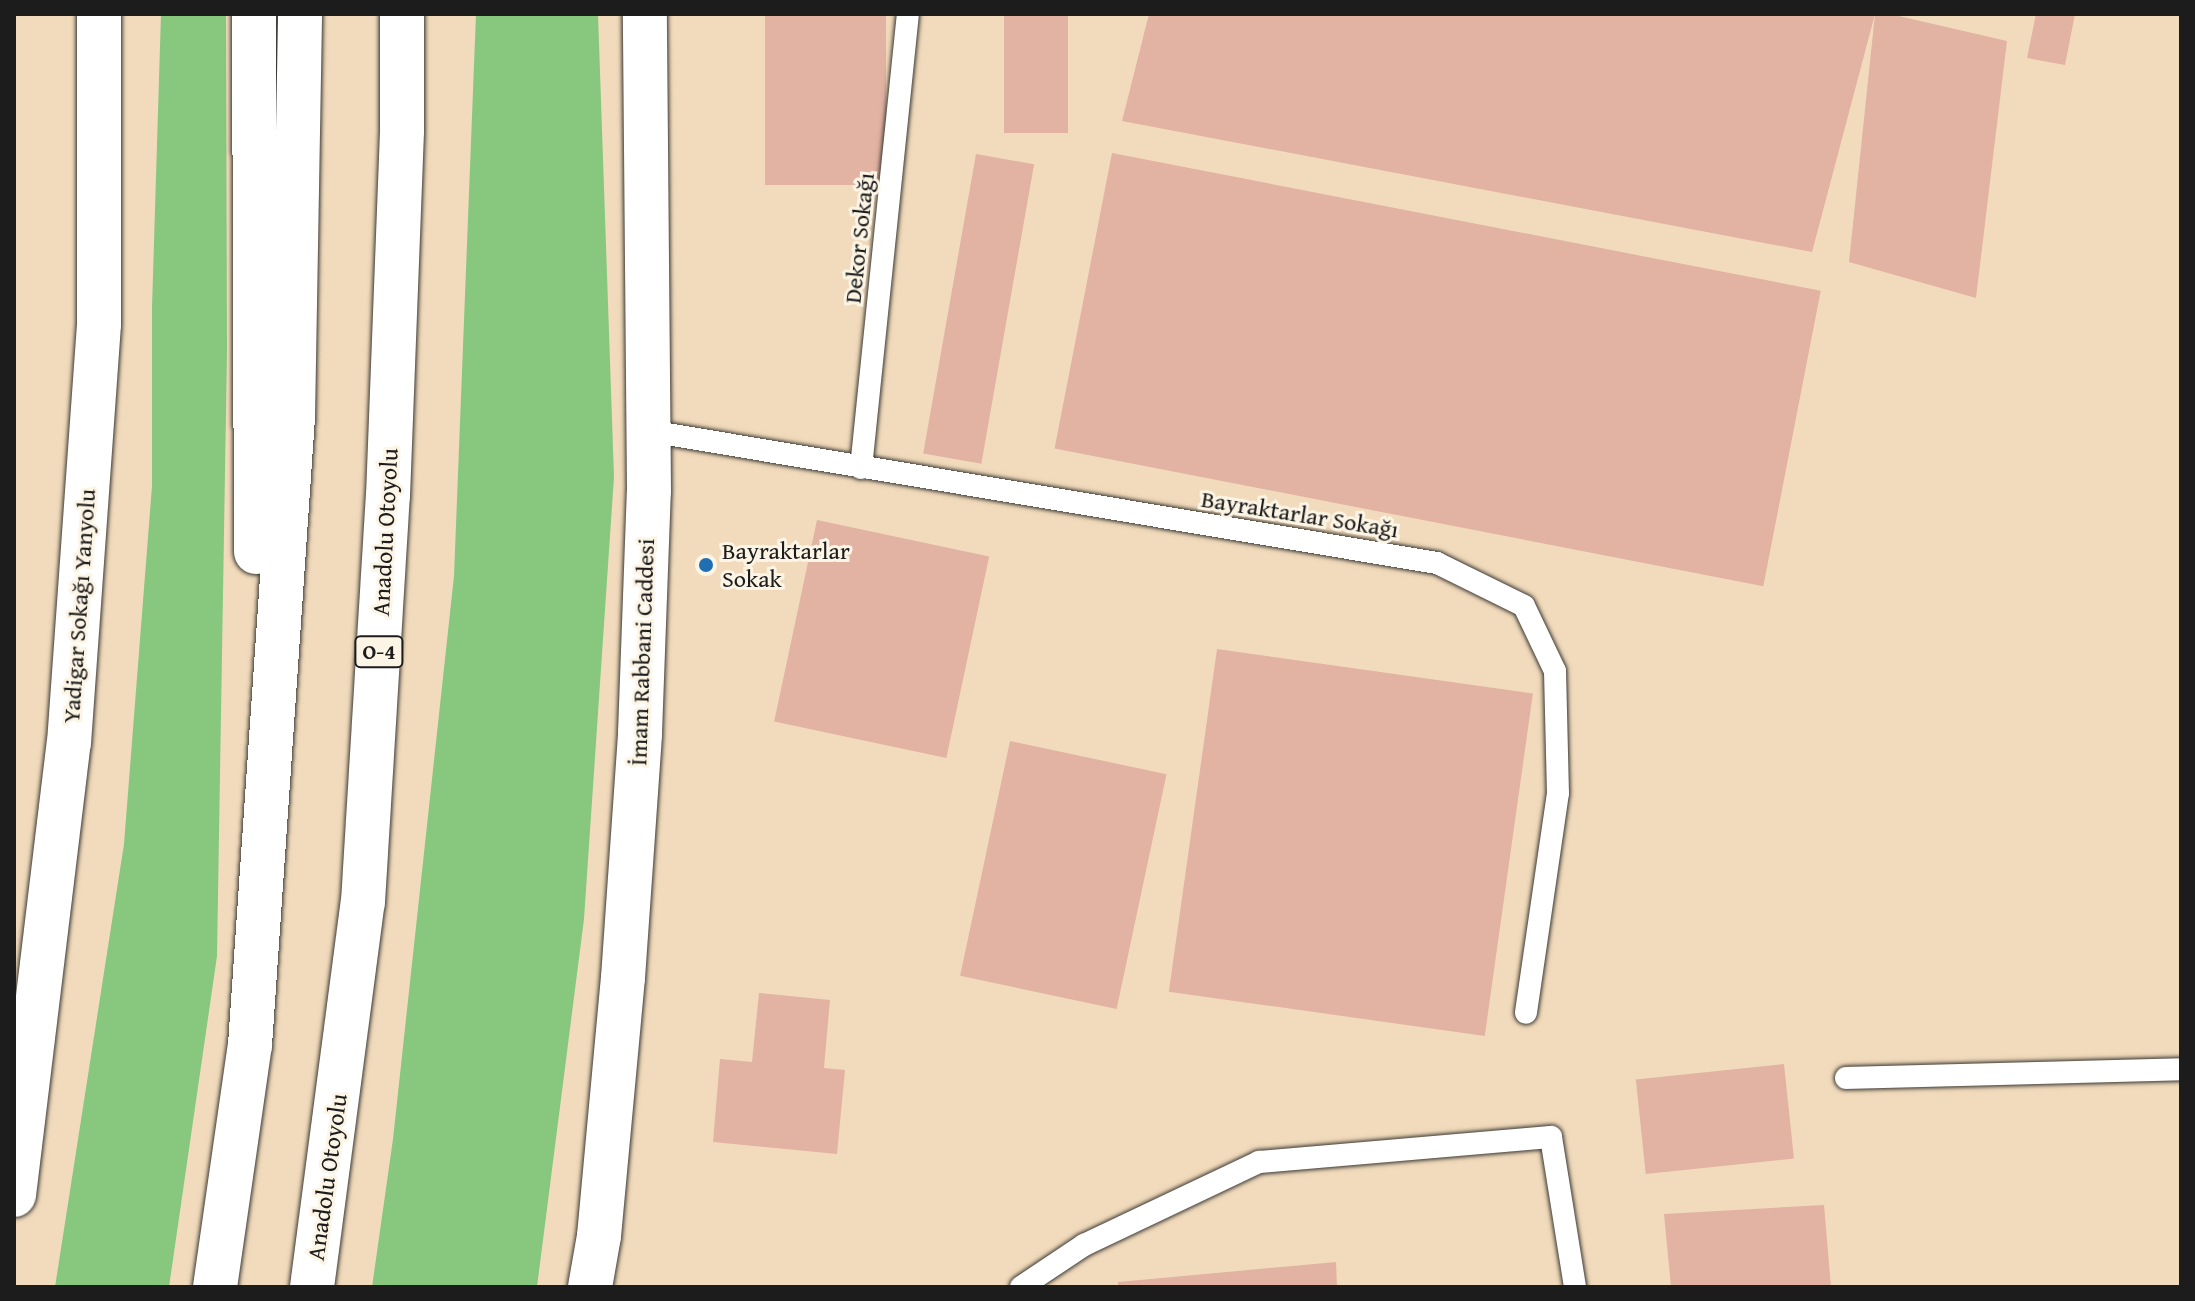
<!DOCTYPE html>
<meta charset="utf-8">
<style>
body{margin:0}
#map{position:relative;width:2195px;height:1301px;overflow:hidden;background:#f2dbbc;font-family:"Gentium Book Plus",serif}
div>[style]{position:absolute}
.green>*{inset:0;background:#87c77e}
.building>*{inset:0;background:#e2b2a3;transform-origin:0 0}
.roads{filter:drop-shadow(0 0 2px #3c3934) drop-shadow(0 0 2px #3c3934)}
.service>*{height:22px;margin:-11px;padding:0 11px;transform-origin:11px;border-radius:11px;background:#fff}
.secondary>*{height:44px;margin:-22px;padding:0 22px;transform-origin:22px;border-radius:22px;background:#fff}
.motorway>*{height:44px;margin:-22px;padding:0 22px;transform-origin:22px;border-radius:22px;background:#fff}
.dots>*{width:22px;height:22px;translate:-50% -50%;box-sizing:border-box;border:4px solid #fcf5e5;border-radius:50%}
span{translate:-50% -50%;white-space:nowrap;text-align:center;line-height:1.15;-webkit-text-stroke:6px #fcf5e5;paint-order:stroke}
.shield-label span{padding:2px 6px;background:#fcf5e5;border:2px solid;border-radius:6px;-webkit-text-stroke-width:0}
.shield-label{font-size:22px;color:#1c1c1c;font-weight:700}
.street-label{font-size:24px;color:#1c1c1c}
.poi-label{font-size:24px;color:#1c1c1c}
.left{translate:0 -50%;text-align:left}
.frame{position:absolute;inset:0;border:16px solid #1c1c1c;pointer-events:none}
</style>
<div id="map">
<div class="green">
<div style="clip-path:polygon(161px 14px,226px 14px,227px 352px,217px 956px,169px 1287px,55px 1287px,124px 844px,152px 486px,152px 307px)"></div>
<div style="clip-path:polygon(476px 14px,598px 14px,614px 477px,584px 919px,537px 1287px,372px 1287px,393px 1139px,454px 576px)"></div>
</div>
<div class="building">
<div style="left:765px;top:14px;width:121px;height:171px"></div>
<div style="left:1004px;top:14px;width:64px;height:119px"></div>
<div style="clip-path:polygon(1149px 14px,1875px 14px,1812px 252px,1122px 121px)"></div>
<div style="clip-path:polygon(1875px 14px,1890px 14px,2007px 41px,1976px 298px,1849px 262px)"></div>
<div style="clip-path:polygon(2036px 14px,2075px 14px,2065px 65px,2027px 58px)"></div>
<div style="left:1112px;top:153px;width:722px;height:301px;rotate:11deg"></div>
<div style="left:976px;top:154px;width:59px;height:304px;rotate:10deg"></div>
<div style="left:817px;top:520px;width:176px;height:206px;rotate:12deg"></div>
<div style="left:1217px;top:649px;width:319px;height:346px;rotate:8deg"></div>
<div style="left:1010px;top:741px;width:160px;height:240px;rotate:12deg"></div>
<div style="clip-path:polygon(759px 993px,830px 1000px,824px 1068px,845px 1070px,837px 1154px,713px 1142px,720px 1059px,752px 1062px)"></div>
<div style="left:1784px;top:1064px;width:95px;height:149px;rotate:84deg"></div>
<div style="clip-path:polygon(1824px 1205px,1831px 1287px,1671px 1287px,1664px 1214px)"></div>
<div style="clip-path:polygon(1336px 1262px,1337px 1287px,1118px 1287px,1118px 1282px)"></div>
</div>
<div class="roads">
<div class="service">
<div style="left:649px;top:431px;width:799px;rotate:9.51deg"></div>
<div style="left:1437px;top:563px;width:97px;rotate:26.3deg"></div>
<div style="left:1524px;top:606px;width:72px;rotate:64.5deg"></div>
<div style="left:1555px;top:671px;width:122px;rotate:88.6deg"></div>
<div style="left:1558px;top:793px;width:222px;rotate:98.3deg"></div>
<div style="left:861px;top:468px;width:456px;rotate:-84.1deg"></div>
<div style="left:1846px;top:1078px;width:335px;rotate:-1.5deg"></div>
<div style="left:1021px;top:1287px;width:76px;rotate:-33.7deg"></div>
<div style="left:1084px;top:1245px;width:194px;rotate:-25.4deg"></div>
<div style="left:1259px;top:1162px;width:293px;rotate:-4.9deg"></div>
<div style="left:1551px;top:1137px;width:152px;rotate:80.9deg"></div>
</div>
<div class="secondary">
<div style="left:14px;top:1195px;width:455px;rotate:-83.1deg"></div>
<div style="left:69px;top:743px;width:420px;rotate:-85.9deg"></div>
<div style="left:99px;top:324px;width:310px;rotate:-90deg"></div>
<div style="left:590px;top:1287px;width:52px;rotate:-80deg"></div>
<div style="left:599px;top:1236px;width:259px;rotate:-84.7deg"></div>
<div style="left:623px;top:978px;width:246px;rotate:-86deg"></div>
<div style="left:640px;top:733px;width:242px;rotate:-87.9deg"></div>
<div style="left:649px;top:491px;width:477px;rotate:-90.5deg"></div>
</div>
<div class="motorway">
<div style="left:254px;top:14px;width:538px;rotate:89.79deg"></div>
<div style="left:215px;top:1287px;width:245px;rotate:-81.8deg"></div>
<div style="left:250px;top:1045px;width:628px;rotate:-86.08deg"></div>
<div style="left:293px;top:418px;width:404px;rotate:-89deg"></div>
<div style="left:312px;top:1287px;width:388px;rotate:-82.5deg"></div>
<div style="left:363px;top:902px;width:407px;rotate:-86.5deg"></div>
<div style="left:388px;top:496px;width:365px;rotate:-87.8deg"></div>
<div style="left:402px;top:131px;width:117px;rotate:-90deg"></div>
</div>
</div>
<div class="dots">
<div style="left:706px;top:565px;background:#1f6fb2"></div>
</div>
<div class="shield-label">
<span style="left:379px;top:652px">O-4</span>
</div>
<div class="street-label">
<span style="left:859px;top:238px;rotate:-84deg">Dekor Sokağı</span>
<span style="left:1300px;top:514px;rotate:9deg">Bayraktarlar Sokağı</span>
<span style="left:385px;top:532px;rotate:-87deg">Anadolu Otoyolu</span>
<span style="left:79px;top:606px;rotate:-86deg">Yadigar Sokağı Yanyolu</span>
<span style="left:642px;top:652px;rotate:-88deg">İmam Rabbani Caddesi</span>
<span style="left:327px;top:1177px;rotate:-82deg">Anadolu Otoyolu</span>
</div>
<div class="poi-label">
<span class="left" style="left:722px;top:565px">Bayraktarlar<br>Sokak</span>
</div>
<div class="frame"></div>
</div>
